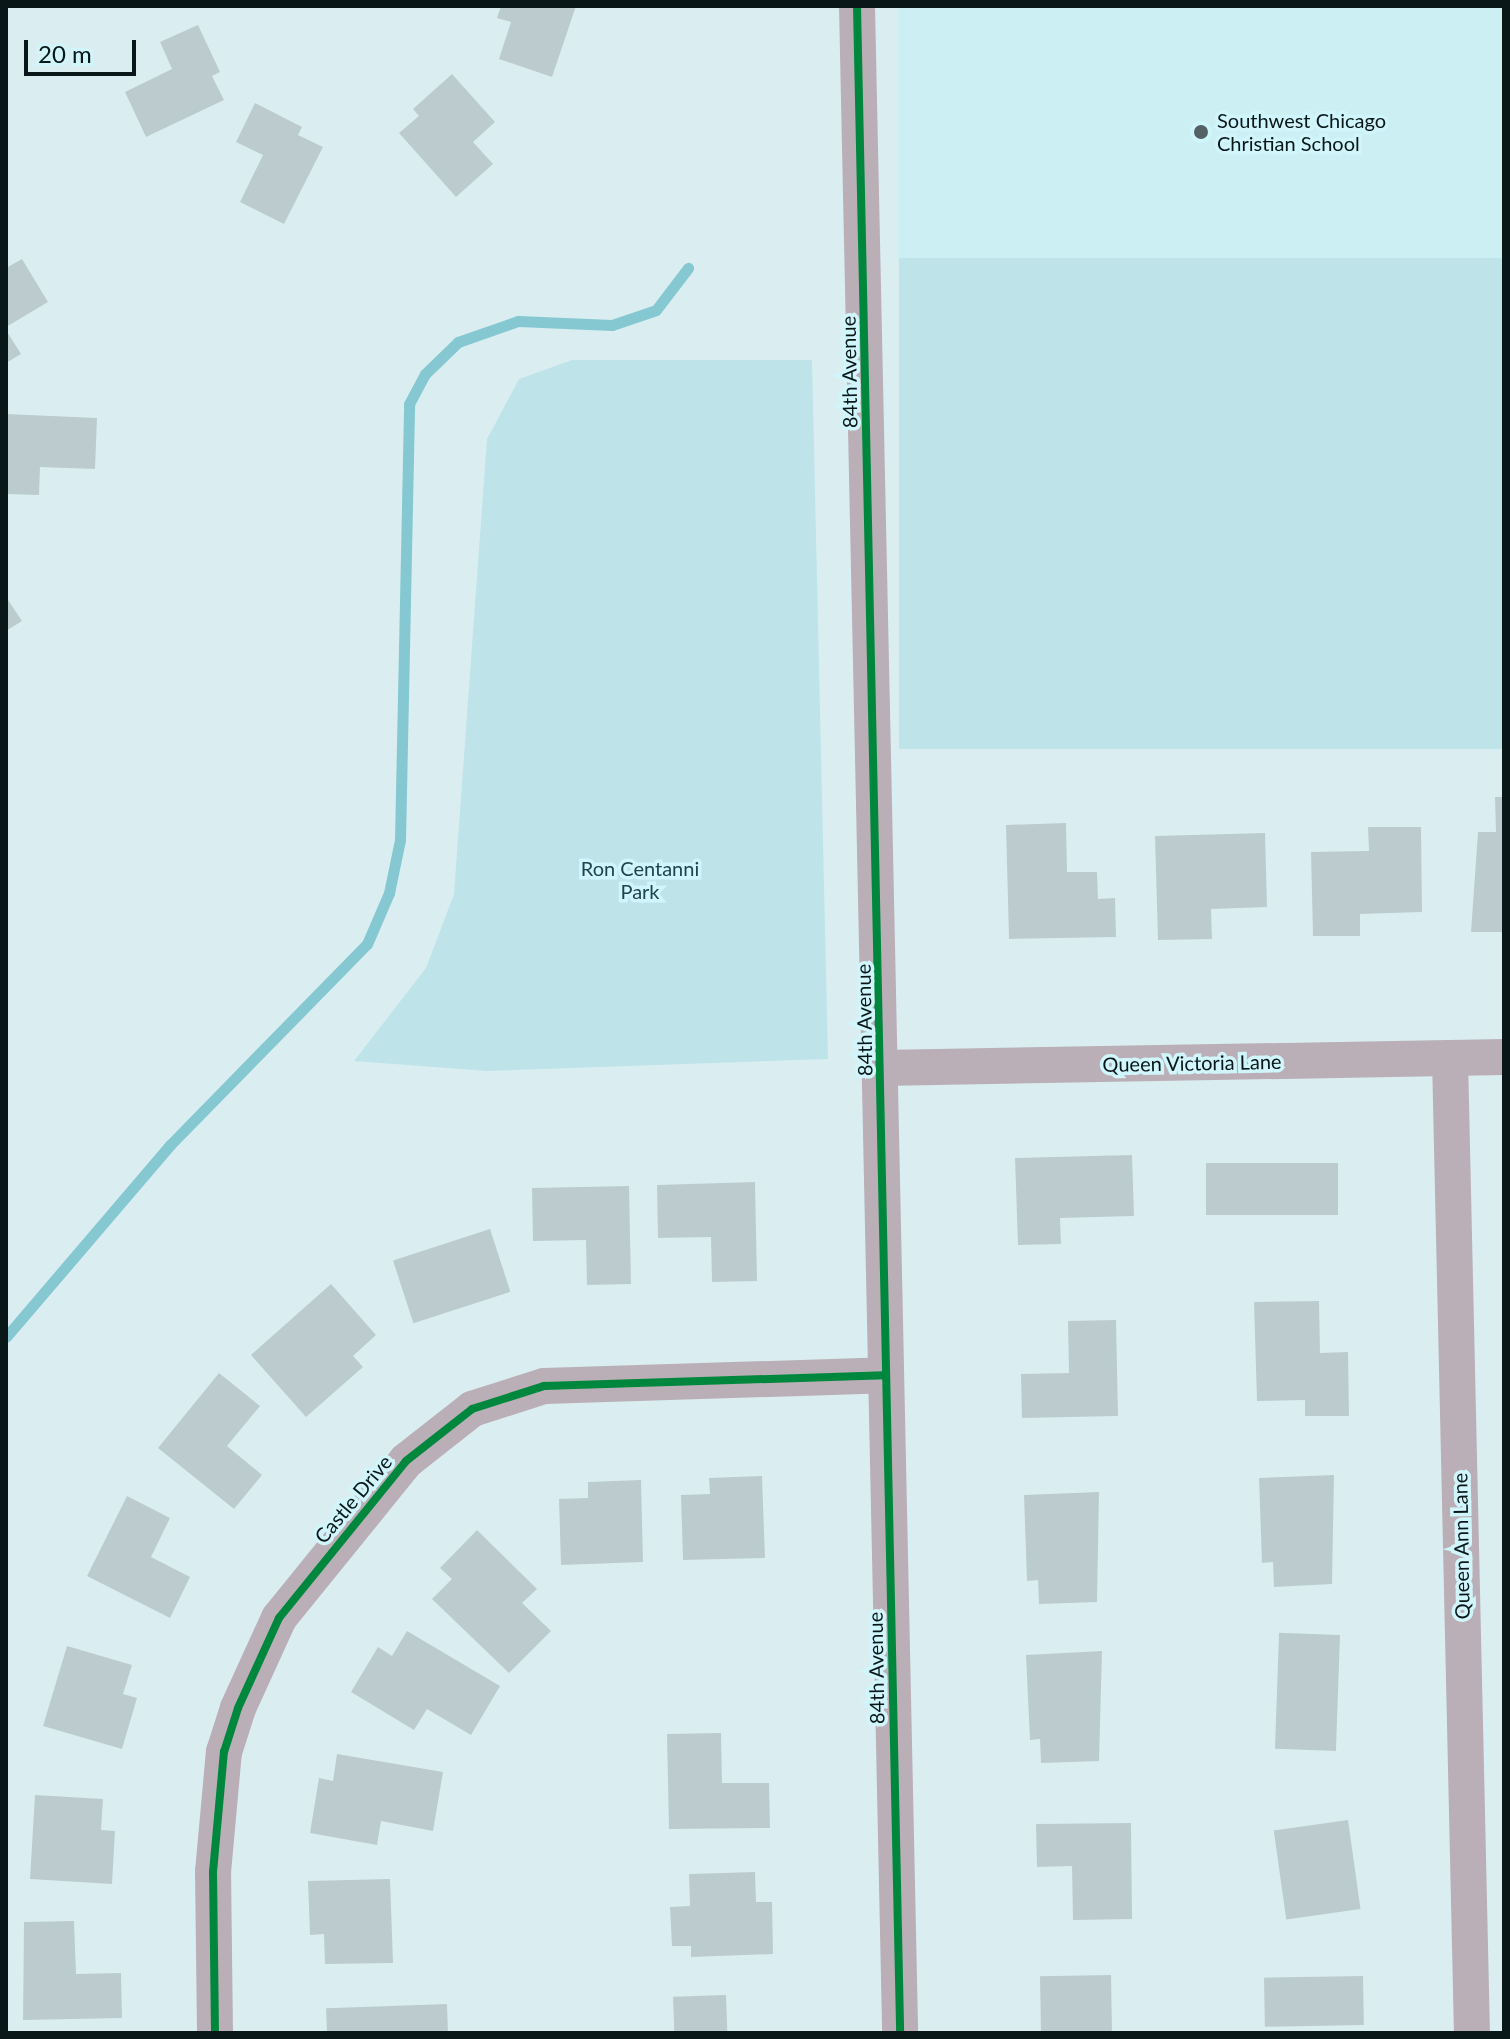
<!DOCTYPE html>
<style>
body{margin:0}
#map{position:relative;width:1510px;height:2039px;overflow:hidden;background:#daeef1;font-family:Lato,sans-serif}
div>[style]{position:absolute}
.built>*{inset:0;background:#cceff4;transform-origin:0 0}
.green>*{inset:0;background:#bee4ea;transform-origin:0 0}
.stream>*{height:11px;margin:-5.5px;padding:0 5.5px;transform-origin:5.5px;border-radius:5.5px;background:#85c8d2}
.building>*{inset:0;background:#bcccce;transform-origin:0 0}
.street>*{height:36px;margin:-18px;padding:0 18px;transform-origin:18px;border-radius:18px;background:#baafb6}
.cycleway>*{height:8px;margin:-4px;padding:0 4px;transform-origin:4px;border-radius:4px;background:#00873e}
.dots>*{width:22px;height:22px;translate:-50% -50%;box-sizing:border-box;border:4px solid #d0f5fb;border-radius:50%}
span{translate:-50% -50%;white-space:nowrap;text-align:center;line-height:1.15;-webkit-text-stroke:7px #d0f5fb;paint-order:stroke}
.poi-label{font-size:20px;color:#0a1719}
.left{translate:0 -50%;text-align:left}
.street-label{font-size:20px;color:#0a1719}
.park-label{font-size:20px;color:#1d464c}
.frame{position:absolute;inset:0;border:8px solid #0a1719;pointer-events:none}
.scale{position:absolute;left:24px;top:40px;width:112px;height:36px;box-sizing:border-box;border:4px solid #0a1719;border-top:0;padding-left:10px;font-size:24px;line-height:28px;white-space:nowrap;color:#0a1719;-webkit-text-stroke:6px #d0f5fb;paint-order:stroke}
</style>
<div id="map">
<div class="built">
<div style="left:898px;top:6px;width:606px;height:255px"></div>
</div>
<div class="green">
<div style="left:1504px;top:258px;width:491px;height:605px;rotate:90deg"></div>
<div style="clip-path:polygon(572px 360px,812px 360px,828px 1059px,487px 1071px,354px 1061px,426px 968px,454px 894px,487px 439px,519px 379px)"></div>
</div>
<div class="stream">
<div style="left:6px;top:1337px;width:253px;rotate:-49.5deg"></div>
<div style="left:170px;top:1145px;width:281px;rotate:-45.6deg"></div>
<div style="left:367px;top:944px;width:56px;rotate:-66.7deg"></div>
<div style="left:389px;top:893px;width:54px;rotate:-78.3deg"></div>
<div style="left:400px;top:840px;width:436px;rotate:-88.8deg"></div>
<div style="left:409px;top:404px;width:34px;rotate:-62deg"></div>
<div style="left:425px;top:374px;width:46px;rotate:-44.1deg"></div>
<div style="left:458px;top:342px;width:64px;rotate:-19.3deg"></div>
<div style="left:518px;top:321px;width:94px;rotate:2.4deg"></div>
<div style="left:612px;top:325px;width:46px;rotate:-18.8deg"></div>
<div style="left:656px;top:310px;width:53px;rotate:-52.7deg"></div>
</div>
<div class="building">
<div style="clip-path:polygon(501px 6px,576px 6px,552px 77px,499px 59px,511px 22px,497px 18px)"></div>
<div style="clip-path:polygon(198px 25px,220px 72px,212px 76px,224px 100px,146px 137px,125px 92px,172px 69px,160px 42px)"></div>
<div style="clip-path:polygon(452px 74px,495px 122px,473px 142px,493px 164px,456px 197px,399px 133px,419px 116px,413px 109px)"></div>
<div style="clip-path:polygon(255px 103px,302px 127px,298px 135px,323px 147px,284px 224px,240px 202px,263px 155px,236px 142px)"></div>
<div style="clip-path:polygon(22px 259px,48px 302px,6px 327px,6px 268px)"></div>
<div style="clip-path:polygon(6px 330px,21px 354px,6px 363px)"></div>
<div style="clip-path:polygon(6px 414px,97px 418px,95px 469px,40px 467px,39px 495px,6px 494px)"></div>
<div style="clip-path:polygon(6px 597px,22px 621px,6px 631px)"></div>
<div style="clip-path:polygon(1495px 797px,1504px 797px,1504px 932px,1471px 932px,1478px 832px,1496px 832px)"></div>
<div style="clip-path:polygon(1066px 823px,1067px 872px,1097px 872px,1098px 899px,1115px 898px,1116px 937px,1009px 939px,1006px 825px)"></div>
<div style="clip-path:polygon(1368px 827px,1421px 827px,1422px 912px,1360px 914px,1360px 936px,1313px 936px,1311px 852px,1369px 851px)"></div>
<div style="clip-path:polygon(1265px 833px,1267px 907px,1211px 909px,1212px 939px,1158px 940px,1155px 836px)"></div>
<div style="clip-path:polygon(1132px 1155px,1134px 1216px,1060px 1218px,1061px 1244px,1018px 1245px,1015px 1158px)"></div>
<div style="left:1338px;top:1163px;width:52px;height:132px;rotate:90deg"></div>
<div style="clip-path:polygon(755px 1182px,757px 1281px,712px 1282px,711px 1237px,658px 1238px,657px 1185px)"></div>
<div style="clip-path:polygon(629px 1186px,631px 1284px,587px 1285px,586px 1240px,533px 1241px,532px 1188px)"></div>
<div style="left:490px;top:1229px;width:66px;height:102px;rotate:72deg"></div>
<div style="clip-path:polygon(331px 1284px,376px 1335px,353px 1356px,363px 1367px,306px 1417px,251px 1355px)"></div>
<div style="clip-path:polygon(1319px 1301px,1320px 1353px,1348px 1352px,1349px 1416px,1305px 1416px,1305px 1400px,1257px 1401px,1254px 1302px)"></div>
<div style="clip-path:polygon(1116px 1320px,1118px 1416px,1022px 1418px,1021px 1374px,1069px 1373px,1068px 1321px)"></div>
<div style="clip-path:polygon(219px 1373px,260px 1406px,227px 1446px,262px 1475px,234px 1509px,158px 1448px)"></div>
<div style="clip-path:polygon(1334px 1475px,1332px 1584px,1274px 1587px,1273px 1562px,1262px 1563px,1259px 1478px)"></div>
<div style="clip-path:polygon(762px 1476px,765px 1558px,683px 1560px,681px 1495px,710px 1494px,709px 1478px)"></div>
<div style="clip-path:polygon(641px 1480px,643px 1562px,561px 1565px,559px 1499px,588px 1498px,588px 1482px)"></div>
<div style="clip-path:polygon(1099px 1492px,1097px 1602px,1039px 1604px,1038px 1580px,1027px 1581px,1024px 1495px)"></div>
<div style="clip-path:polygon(127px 1496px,170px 1518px,151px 1557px,190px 1577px,170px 1618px,87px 1576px)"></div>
<div style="clip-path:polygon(477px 1530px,537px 1589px,522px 1603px,551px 1631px,509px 1673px,432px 1599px,452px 1579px,440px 1568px)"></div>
<div style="clip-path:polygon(407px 1631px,500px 1686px,471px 1735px,427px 1709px,414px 1730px,351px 1692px,378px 1647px,392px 1656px)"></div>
<div style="left:1340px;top:1635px;width:116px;height:61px;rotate:92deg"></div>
<div style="clip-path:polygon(67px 1646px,132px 1665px,123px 1694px,137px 1698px,122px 1749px,43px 1726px)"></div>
<div style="clip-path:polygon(1102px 1651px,1099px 1761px,1041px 1763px,1040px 1739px,1030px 1740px,1026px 1655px)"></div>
<div style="clip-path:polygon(721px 1733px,722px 1783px,769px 1783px,770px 1828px,669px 1829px,667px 1734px)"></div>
<div style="clip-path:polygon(337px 1754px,443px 1772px,433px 1831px,381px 1821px,377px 1845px,310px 1833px,319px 1778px,333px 1781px)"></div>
<div style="clip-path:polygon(35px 1795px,103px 1799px,101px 1830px,115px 1831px,112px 1884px,30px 1879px)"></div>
<div style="left:1348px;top:1820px;width:90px;height:75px;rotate:82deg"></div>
<div style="clip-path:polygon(1131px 1823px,1132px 1919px,1073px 1920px,1072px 1866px,1037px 1867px,1036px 1824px)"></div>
<div style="clip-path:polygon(755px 1872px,756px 1902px,772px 1902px,773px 1954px,691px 1957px,691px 1946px,672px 1946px,670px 1907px,690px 1906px,689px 1874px)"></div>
<div style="clip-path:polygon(390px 1879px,393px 1963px,325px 1964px,324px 1934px,310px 1935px,308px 1881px)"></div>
<div style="clip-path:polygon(74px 1921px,76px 1974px,121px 1973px,122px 2018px,23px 2020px,24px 1922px)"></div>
<div style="left:1111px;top:1975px;width:58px;height:71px;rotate:89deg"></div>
<div style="left:1363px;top:1976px;width:49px;height:99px;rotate:89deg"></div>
<div style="left:726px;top:1995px;width:38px;height:53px;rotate:88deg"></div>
<div style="left:447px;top:2004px;width:29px;height:121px;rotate:88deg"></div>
</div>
<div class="street">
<div style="left:857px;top:6px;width:2027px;rotate:88.78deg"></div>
<div style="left:1450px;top:1058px;width:975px;rotate:88.71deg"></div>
<div style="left:881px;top:1068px;width:623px;rotate:-1.01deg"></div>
<div style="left:215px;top:2033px;width:161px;rotate:-90.7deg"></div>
<div style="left:213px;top:1872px;width:121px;rotate:-84.8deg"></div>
<div style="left:224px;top:1752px;width:46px;rotate:-72.3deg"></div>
<div style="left:238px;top:1708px;width:99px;rotate:-65.5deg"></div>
<div style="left:279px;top:1618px;width:202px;rotate:-51deg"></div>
<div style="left:406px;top:1461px;width:84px;rotate:-38.2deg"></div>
<div style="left:472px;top:1409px;width:76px;rotate:-17.7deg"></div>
<div style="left:544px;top:1386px;width:341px;rotate:-1.8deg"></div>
</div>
<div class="cycleway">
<div style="left:857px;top:6px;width:2027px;rotate:88.78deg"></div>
<div style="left:215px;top:2033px;width:161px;rotate:-90.7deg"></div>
<div style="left:213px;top:1872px;width:121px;rotate:-84.8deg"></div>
<div style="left:224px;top:1752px;width:46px;rotate:-72.3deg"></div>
<div style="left:238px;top:1708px;width:99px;rotate:-65.5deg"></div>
<div style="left:279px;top:1618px;width:202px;rotate:-51deg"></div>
<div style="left:406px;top:1461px;width:84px;rotate:-38.2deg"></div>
<div style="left:472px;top:1409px;width:76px;rotate:-17.7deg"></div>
<div style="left:544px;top:1386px;width:341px;rotate:-1.8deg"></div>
</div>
<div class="dots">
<div style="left:1201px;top:132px;background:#536265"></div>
</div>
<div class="poi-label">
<span class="left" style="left:1217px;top:132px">Southwest Chicago<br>Christian School</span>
</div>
<div class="street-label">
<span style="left:849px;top:372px;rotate:-91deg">84th Avenue</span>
<span style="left:864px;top:1020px;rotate:-91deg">84th Avenue</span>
<span style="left:1192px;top:1063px;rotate:-1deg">Queen Victoria Lane</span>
<span style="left:353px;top:1499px;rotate:-50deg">Castle Drive</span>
<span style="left:1461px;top:1546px;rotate:-91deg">Queen Ann Lane</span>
<span style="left:876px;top:1668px;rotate:-91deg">84th Avenue</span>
</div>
<div class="park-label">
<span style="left:640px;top:880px">Ron Centanni<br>Park</span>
</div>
<div class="frame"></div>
<div class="scale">20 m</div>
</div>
